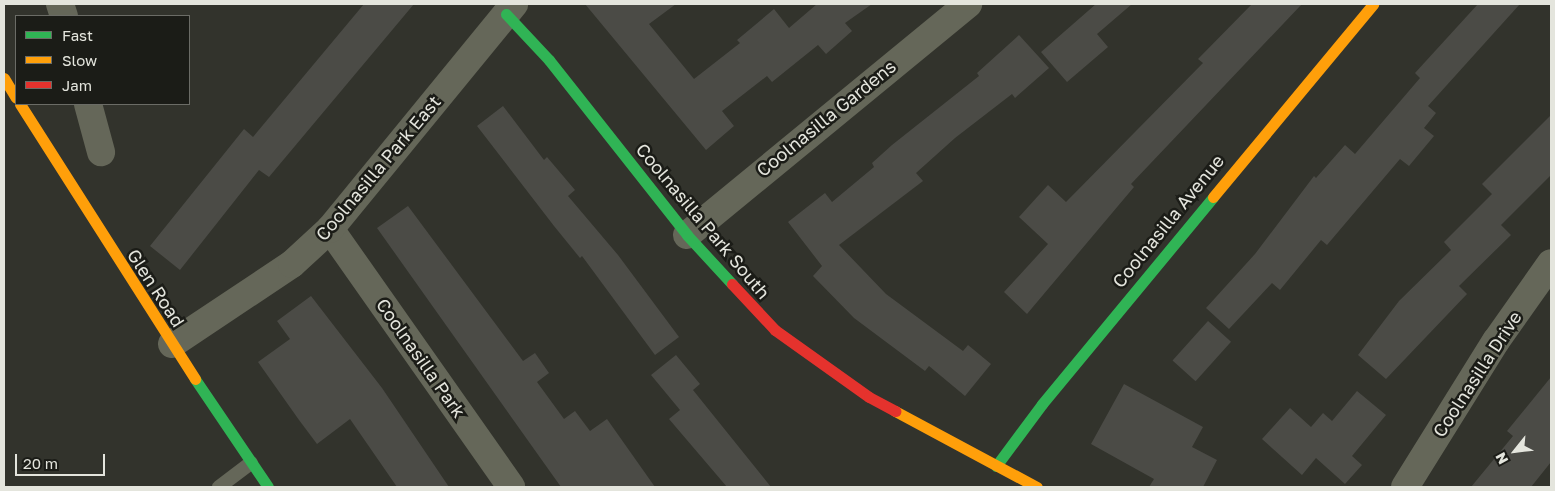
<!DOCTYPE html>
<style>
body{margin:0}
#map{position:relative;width:1555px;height:491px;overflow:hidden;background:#32332c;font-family:"Golos Text",sans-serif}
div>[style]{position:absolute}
.building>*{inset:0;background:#4b4b46;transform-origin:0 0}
.lane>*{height:14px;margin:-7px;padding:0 7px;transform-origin:7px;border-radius:7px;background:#656759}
.street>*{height:28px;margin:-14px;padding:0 14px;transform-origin:14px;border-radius:14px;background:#656759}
.fast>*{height:11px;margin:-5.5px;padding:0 5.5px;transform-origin:5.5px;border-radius:5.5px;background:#30b455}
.slow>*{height:11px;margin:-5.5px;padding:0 5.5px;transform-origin:5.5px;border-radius:5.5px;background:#ff9f0a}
.jam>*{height:11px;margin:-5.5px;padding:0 5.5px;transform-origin:5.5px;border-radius:5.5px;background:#e5322d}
span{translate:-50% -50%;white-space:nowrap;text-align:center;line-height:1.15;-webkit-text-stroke:5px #1b1c17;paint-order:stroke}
.street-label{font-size:18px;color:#e4e5dd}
.frame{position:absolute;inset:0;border:5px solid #e4e5dd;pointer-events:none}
.legend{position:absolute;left:15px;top:15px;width:175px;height:90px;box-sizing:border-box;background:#1b1c17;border:1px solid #6b6c66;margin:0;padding:6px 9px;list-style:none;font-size:15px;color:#e4e5dd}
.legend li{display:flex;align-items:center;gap:10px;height:25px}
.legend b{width:25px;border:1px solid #6b6c66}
.north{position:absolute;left:1490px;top:426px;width:50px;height:50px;-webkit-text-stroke:4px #1b1c17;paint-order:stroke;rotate:241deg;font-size:14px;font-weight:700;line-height:20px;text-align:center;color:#e4e5dd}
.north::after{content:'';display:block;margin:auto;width:18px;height:22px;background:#e4e5dd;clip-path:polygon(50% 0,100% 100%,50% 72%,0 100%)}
.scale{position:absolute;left:15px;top:454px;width:90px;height:22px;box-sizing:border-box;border:2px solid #e4e5dd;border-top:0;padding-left:6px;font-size:15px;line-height:18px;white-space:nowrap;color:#e4e5dd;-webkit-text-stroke:4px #1b1c17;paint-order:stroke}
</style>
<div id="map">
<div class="building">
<div style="clip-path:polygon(364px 4px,414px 4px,269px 177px,259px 170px,180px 270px,150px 246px,244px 129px,253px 137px)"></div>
<div style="clip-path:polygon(585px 4px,676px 4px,649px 24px,694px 79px,740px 43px,737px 40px,774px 9px,789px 28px,817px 4px,872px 4px,845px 23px,852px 31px,826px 54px,818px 45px,772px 82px,767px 76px,722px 111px,734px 126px,706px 150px)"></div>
<div style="clip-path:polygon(1096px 4px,1132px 4px,1097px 34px,1108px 47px,1067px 82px,1041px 52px)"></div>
<div style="clip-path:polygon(1252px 4px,1302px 4px,1131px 184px,1134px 187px,1027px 314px,1004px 292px,1048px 244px,1019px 217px,1048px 185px,1066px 202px,1203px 63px,1198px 59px)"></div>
<div style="clip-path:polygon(1478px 4px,1520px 4px,1428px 106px,1436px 113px,1424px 128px,1434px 136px,1409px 166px,1400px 159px,1327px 245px,1321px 240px,1280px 290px,1272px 283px,1229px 329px,1206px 308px,1255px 254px,1314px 176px,1316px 178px,1345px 145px,1355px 154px,1420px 78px,1415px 73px)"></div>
<div style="clip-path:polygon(1019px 35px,1049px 68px,1015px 98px,1012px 94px,955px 138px,916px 173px,923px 181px,839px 245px,886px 294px,963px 351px,968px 345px,991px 364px,965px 396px,929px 366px,925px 371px,854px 318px,813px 276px,822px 266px,788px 222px,825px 193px,832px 202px,874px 167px,872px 163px,892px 145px,979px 76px,977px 73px)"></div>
<div style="clip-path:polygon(503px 106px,544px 160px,547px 157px,575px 190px,568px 196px,618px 255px,679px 337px,655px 355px,582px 256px,580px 258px,554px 226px,477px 126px)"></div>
<div style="clip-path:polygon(1551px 115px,1551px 175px,1501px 225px,1511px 235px,1459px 286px,1467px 294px,1386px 379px,1358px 355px,1399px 301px,1451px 250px,1444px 242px,1492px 194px,1482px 184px)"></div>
<div style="clip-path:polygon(408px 206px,523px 361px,535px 353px,549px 373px,537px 382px,564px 419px,575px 411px,590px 431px,607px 419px,655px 487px,561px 487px,377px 228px)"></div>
<div style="clip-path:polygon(311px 296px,382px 388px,449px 487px,397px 487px,350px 419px,317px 444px,299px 420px,258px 362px,290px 339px,277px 321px)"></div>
<div style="left:1208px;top:321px;width:31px;height:53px;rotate:42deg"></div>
<div style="clip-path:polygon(676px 355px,700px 384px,693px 390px,771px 487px,727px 487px,669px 419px,680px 410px,651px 375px)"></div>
<div style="clip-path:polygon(1551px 377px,1551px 462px,1531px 487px,1471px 487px,1513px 436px,1507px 431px)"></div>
<div style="clip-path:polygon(1124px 384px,1203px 427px,1192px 447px,1217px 460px,1203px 487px,1149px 487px,1154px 479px,1091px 444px)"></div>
<div style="clip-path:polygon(1357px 391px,1386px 415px,1352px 456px,1362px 465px,1345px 484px,1316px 458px,1302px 475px,1262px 439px,1290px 408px,1311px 427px,1323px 413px,1332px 421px)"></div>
</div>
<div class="lane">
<div style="left:219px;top:487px;width:40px;rotate:-37deg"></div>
</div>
<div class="street">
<div style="left:60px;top:4px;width:13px;rotate:72deg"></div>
<div style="left:88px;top:104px;width:50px;rotate:74.8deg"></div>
<div style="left:330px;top:229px;width:315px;rotate:54.9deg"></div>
<div style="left:687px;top:235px;width:364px;rotate:-39.4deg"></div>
<div style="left:172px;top:344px;width:144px;rotate:-33.7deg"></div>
<div style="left:292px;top:264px;width:52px;rotate:-42.6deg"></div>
<div style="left:330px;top:229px;width:291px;rotate:-50.7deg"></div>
<div style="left:1405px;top:487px;width:172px;rotate:-58.1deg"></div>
<div style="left:1496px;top:341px;width:95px;rotate:-54.8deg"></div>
</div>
<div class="fast">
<div style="left:506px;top:14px;width:63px;rotate:46.9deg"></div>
<div style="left:549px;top:60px;width:223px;rotate:51.7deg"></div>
<div style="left:687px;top:235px;width:67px;rotate:47.4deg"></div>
<div style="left:195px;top:379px;width:130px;rotate:55.9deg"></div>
<div style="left:996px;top:466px;width:77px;rotate:-53.4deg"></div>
<div style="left:1042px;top:404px;width:268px;rotate:-50.4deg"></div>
</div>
<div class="slow">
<div style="left:4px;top:78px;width:23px;rotate:59deg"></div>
<div style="left:20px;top:104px;width:326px;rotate:57.5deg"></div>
<div style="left:1213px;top:197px;width:251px;rotate:-50.3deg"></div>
<div style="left:895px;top:411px;width:161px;rotate:28.2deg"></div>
</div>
<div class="jam">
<div style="left:732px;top:284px;width:63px;rotate:46.9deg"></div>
<div style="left:775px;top:330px;width:115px;rotate:35.5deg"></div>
<div style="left:869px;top:397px;width:30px;rotate:28deg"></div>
</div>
<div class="street-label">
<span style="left:826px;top:118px;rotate:-39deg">Coolnasilla Gardens</span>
<span style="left:378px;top:168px;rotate:-50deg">Coolnasilla Park East</span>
<span style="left:703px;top:221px;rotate:50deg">Coolnasilla Park South</span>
<span style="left:1168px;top:221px;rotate:-51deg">Coolnasilla Avenue</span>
<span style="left:156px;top:288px;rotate:57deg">Glen Road</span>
<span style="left:421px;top:358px;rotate:55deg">Coolnasilla Park</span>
<span style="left:1477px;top:374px;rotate:-57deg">Coolnasilla Drive</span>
</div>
<div class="frame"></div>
<ul class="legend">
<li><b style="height:6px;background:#30b455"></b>Fast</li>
<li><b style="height:6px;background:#ff9f0a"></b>Slow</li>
<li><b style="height:6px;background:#e5322d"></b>Jam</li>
</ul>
<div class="north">N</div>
<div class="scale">20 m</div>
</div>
